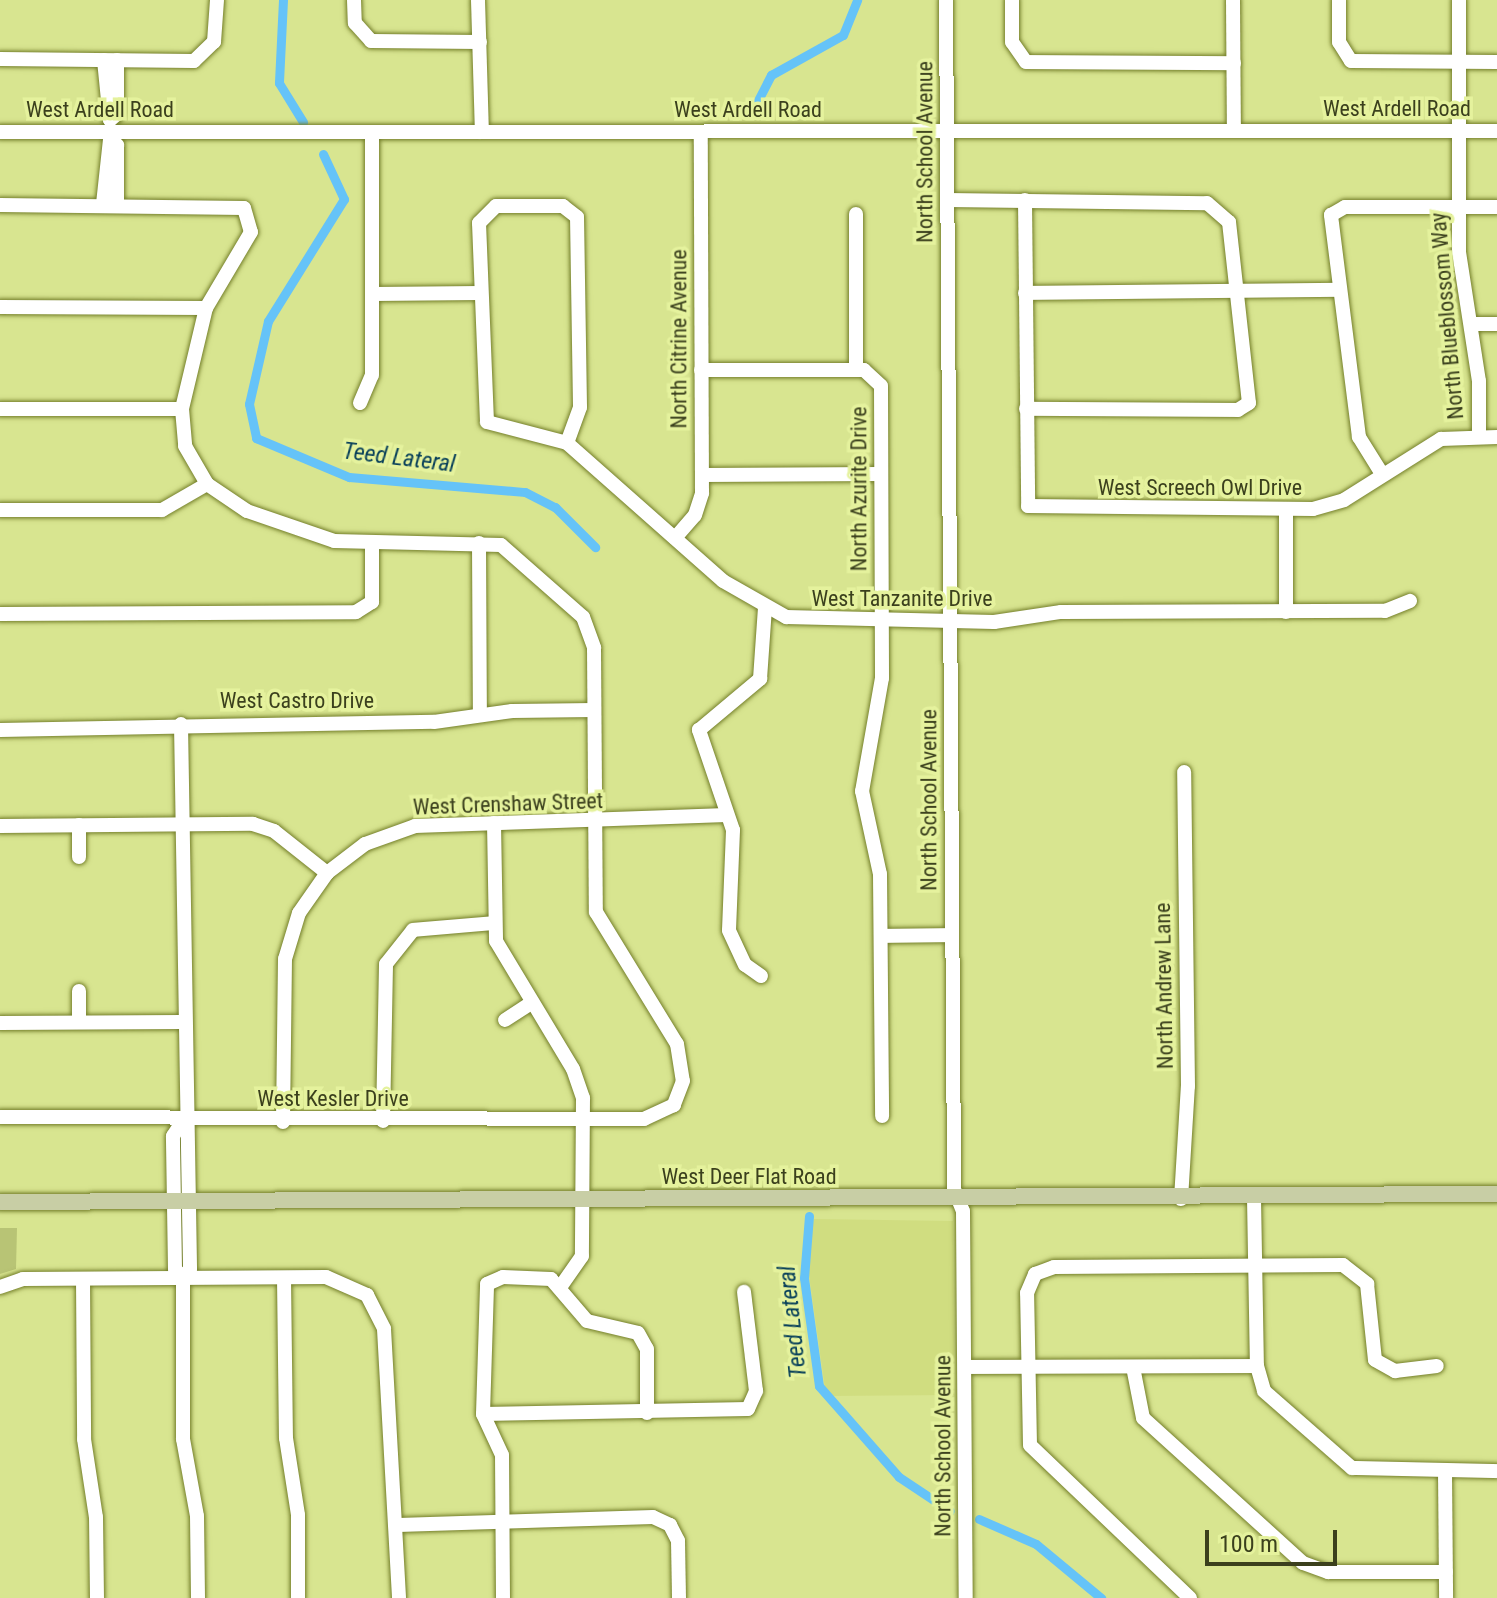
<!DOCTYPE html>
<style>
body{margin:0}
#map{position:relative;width:1497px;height:1598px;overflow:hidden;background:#d8e590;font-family:"Roboto Condensed",sans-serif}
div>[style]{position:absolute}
.built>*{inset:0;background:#d0dd80}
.green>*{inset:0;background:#b8c475}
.canal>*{height:9px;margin:-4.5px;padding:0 4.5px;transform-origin:4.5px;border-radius:4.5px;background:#65c3f8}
.roads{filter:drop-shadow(0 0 2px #747f2a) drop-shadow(0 0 2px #747f2a)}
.minor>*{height:14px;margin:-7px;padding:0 7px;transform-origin:7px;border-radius:7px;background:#fff}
.major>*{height:16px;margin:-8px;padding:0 8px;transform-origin:8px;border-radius:8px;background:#c8cea5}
span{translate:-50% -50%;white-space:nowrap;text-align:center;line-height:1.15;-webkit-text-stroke:7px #e5f29d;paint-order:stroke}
.street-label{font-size:22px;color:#3b401d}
.water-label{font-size:24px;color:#073f59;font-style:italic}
.scale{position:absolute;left:1205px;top:1530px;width:132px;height:36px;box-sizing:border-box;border:4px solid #3b401d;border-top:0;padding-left:10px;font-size:24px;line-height:28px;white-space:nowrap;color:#3b401d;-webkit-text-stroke:6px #e5f29d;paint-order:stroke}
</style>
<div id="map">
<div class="built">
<div style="clip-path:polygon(814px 1219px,953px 1221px,954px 1395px,826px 1396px,804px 1240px)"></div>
</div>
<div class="green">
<div style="clip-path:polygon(0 1228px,17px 1228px,16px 1269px,0 1274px)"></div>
</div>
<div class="canal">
<div style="left:283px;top:0;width:83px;rotate:92.8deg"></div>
<div style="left:279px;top:83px;width:46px;rotate:58.4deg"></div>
<div style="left:751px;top:114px;width:44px;rotate:-62.9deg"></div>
<div style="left:771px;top:75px;width:82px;rotate:-29.1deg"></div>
<div style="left:843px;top:35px;width:38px;rotate:-68deg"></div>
<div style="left:323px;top:154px;width:50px;rotate:65deg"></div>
<div style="left:344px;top:199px;width:144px;rotate:121.9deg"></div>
<div style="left:268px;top:321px;width:85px;rotate:102.9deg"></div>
<div style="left:249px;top:404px;width:35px;rotate:78deg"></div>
<div style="left:256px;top:438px;width:101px;rotate:22.8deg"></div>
<div style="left:349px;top:477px;width:177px;rotate:4.9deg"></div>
<div style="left:525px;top:492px;width:34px;rotate:27deg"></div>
<div style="left:555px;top:507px;width:57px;rotate:45deg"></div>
<div style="left:814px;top:1180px;width:6px;rotate:-81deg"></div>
<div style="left:809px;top:1216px;width:62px;rotate:94.6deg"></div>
<div style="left:804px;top:1278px;width:109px;rotate:82.1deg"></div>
<div style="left:819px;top:1386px;width:121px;rotate:48.7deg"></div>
<div style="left:899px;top:1477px;width:61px;rotate:33.7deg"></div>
<div style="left:979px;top:1519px;width:62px;rotate:23.7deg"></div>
<div style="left:1036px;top:1544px;width:85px;rotate:39.7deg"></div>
</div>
<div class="roads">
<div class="minor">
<div style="left:354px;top:0;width:23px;rotate:88deg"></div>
<div style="left:355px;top:23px;width:24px;rotate:48deg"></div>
<div style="left:371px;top:41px;width:109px;rotate:0.5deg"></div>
<div style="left:478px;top:0;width:132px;rotate:88.3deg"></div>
<div style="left:946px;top:0;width:1189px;rotate:89.61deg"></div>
<div style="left:954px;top:1189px;width:24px;rotate:68deg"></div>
<div style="left:963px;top:1211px;width:387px;rotate:89.6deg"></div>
<div style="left:1012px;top:0;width:42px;rotate:90deg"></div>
<div style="left:1012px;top:42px;width:24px;rotate:55deg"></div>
<div style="left:1026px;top:62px;width:208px;rotate:0.3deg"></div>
<div style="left:1233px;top:0;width:131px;rotate:89.6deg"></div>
<div style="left:1339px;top:0;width:42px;rotate:90deg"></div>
<div style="left:1339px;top:42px;width:22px;rotate:58deg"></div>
<div style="left:1351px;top:61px;width:146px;rotate:0.4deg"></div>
<div style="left:1459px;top:0;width:252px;rotate:90deg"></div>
<div style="left:1459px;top:252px;width:131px;rotate:81.2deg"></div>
<div style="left:1479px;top:381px;width:56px;rotate:90deg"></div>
<div style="left:0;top:59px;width:194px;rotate:0.6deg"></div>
<div style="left:194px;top:61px;width:28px;rotate:-44deg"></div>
<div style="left:214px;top:42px;width:42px;rotate:-85.9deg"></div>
<div style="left:104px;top:60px;width:60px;rotate:84.3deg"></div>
<div style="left:110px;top:120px;width:9px;rotate:-41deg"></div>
<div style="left:117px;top:114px;width:54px;rotate:-90deg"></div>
<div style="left:0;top:132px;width:1497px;rotate:-0.04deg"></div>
<div style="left:947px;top:200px;width:260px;rotate:0.7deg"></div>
<div style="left:1207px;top:203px;width:29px;rotate:41deg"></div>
<div style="left:1229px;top:222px;width:182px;rotate:83.7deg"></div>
<div style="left:1249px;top:403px;width:13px;rotate:148deg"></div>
<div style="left:1238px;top:410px;width:212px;rotate:-179.7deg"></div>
<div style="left:1025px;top:200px;width:306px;rotate:89.4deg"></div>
<div style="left:1028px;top:506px;width:285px;rotate:0.6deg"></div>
<div style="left:1313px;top:509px;width:32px;rotate:-16deg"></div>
<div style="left:1344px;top:500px;width:115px;rotate:-32.2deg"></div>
<div style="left:1441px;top:439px;width:56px;rotate:-2deg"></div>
<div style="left:103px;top:204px;width:64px;rotate:-83.8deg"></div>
<div style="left:110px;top:140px;width:9px;rotate:36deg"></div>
<div style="left:117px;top:145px;width:59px;rotate:90deg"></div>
<div style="left:0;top:205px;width:244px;rotate:0.7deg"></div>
<div style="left:244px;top:208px;width:25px;rotate:74deg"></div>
<div style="left:251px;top:232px;width:88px;rotate:120.6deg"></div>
<div style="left:206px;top:308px;width:104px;rotate:103.4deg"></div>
<div style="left:182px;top:409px;width:37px;rotate:85deg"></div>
<div style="left:185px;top:446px;width:44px;rotate:59.9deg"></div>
<div style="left:207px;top:484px;width:48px;rotate:34deg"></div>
<div style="left:247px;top:511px;width:92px;rotate:19deg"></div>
<div style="left:334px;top:541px;width:167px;rotate:1.4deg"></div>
<div style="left:501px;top:545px;width:109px;rotate:41.3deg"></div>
<div style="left:583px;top:617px;width:33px;rotate:70deg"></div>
<div style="left:594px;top:648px;width:264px;rotate:89.6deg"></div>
<div style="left:596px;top:912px;width:155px;rotate:58.5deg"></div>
<div style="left:677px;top:1044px;width:37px;rotate:81deg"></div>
<div style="left:683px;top:1081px;width:26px;rotate:111deg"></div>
<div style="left:674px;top:1105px;width:33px;rotate:155deg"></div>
<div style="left:644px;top:1119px;width:644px;rotate:-179.82deg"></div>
<div style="left:856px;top:214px;width:156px;rotate:90deg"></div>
<div style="left:1025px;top:293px;width:311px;rotate:-0.6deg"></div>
<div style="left:373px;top:294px;width:107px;rotate:-0.5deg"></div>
<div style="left:0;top:307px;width:206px;rotate:0.3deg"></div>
<div style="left:1471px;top:324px;width:26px"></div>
<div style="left:701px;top:370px;width:163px"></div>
<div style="left:864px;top:370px;width:23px;rotate:43deg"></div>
<div style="left:881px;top:386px;width:292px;rotate:89.8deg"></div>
<div style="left:882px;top:678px;width:115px;rotate:100deg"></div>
<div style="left:862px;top:791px;width:85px;rotate:77.8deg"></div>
<div style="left:880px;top:874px;width:242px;rotate:89.5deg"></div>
<div style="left:360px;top:403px;width:30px;rotate:-67deg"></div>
<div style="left:372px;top:375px;width:243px;rotate:-90deg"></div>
<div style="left:0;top:409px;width:182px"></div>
<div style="left:567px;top:443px;width:38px;rotate:-70deg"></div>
<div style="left:580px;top:407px;width:190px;rotate:-90.9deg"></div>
<div style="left:577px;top:217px;width:18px;rotate:-142deg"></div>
<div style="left:563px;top:206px;width:67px;rotate:180deg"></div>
<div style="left:496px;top:206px;width:24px;rotate:135deg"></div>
<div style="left:479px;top:223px;width:199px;rotate:87.7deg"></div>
<div style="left:487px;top:422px;width:83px;rotate:14.7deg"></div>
<div style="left:567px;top:443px;width:208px;rotate:41.5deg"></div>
<div style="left:723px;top:581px;width:73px;rotate:29.7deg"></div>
<div style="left:786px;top:617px;width:208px;rotate:1.4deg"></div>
<div style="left:994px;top:622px;width:68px;rotate:-8.5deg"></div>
<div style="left:1061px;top:612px;width:324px;rotate:-0.2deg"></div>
<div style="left:1385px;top:611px;width:27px;rotate:-22deg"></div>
<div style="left:1382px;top:474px;width:44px;rotate:-121.9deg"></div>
<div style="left:1359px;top:437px;width:224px;rotate:-97.2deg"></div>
<div style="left:1331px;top:215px;width:16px;rotate:-30deg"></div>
<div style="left:1345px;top:207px;width:152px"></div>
<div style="left:702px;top:475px;width:178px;rotate:-0.3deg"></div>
<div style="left:0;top:510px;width:162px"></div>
<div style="left:162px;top:510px;width:52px;rotate:-30deg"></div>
<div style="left:1286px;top:510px;width:102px;rotate:90deg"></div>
<div style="left:675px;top:538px;width:30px;rotate:-49deg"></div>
<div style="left:695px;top:515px;width:23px;rotate:-72deg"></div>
<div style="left:702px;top:493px;width:361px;rotate:-90.2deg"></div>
<div style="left:479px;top:543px;width:172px;rotate:89.7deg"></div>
<div style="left:0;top:614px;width:356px;rotate:-0.3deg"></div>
<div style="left:356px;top:612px;width:19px;rotate:-32deg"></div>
<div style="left:372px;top:602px;width:58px;rotate:-90deg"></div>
<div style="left:181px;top:724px;width:545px;rotate:89.05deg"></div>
<div style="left:190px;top:1269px;width:11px;rotate:128deg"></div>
<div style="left:183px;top:1278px;width:12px;rotate:-132deg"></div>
<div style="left:175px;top:1269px;width:133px;rotate:-90.9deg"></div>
<div style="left:173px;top:1136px;width:17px;rotate:-57deg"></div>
<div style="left:0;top:730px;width:434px;rotate:-1.1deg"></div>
<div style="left:434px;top:722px;width:79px;rotate:-8deg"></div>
<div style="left:512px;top:711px;width:82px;rotate:-0.7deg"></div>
<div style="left:494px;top:823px;width:118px;rotate:89deg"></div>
<div style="left:496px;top:941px;width:149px;rotate:59deg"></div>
<div style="left:573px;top:1069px;width:31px;rotate:71deg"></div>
<div style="left:583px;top:1098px;width:158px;rotate:90.4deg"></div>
<div style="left:582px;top:1256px;width:39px;rotate:125deg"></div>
<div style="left:0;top:826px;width:253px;rotate:-0.5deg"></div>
<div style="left:253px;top:824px;width:22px;rotate:18deg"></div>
<div style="left:274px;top:831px;width:68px;rotate:38.4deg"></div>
<div style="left:327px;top:873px;width:48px;rotate:-37.3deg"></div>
<div style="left:365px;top:844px;width:53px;rotate:-19.8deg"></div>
<div style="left:415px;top:826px;width:312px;rotate:-2deg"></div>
<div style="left:79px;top:857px;width:32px;rotate:-90deg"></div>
<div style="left:881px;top:936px;width:71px;rotate:-0.8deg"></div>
<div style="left:761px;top:976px;width:19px;rotate:-145deg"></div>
<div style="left:745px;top:965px;width:38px;rotate:-115deg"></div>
<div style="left:729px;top:930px;width:100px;rotate:-87.7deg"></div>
<div style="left:733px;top:830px;width:106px;rotate:-108.8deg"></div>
<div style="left:699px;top:730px;width:80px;rotate:-39.9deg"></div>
<div style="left:760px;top:679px;width:72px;rotate:-86deg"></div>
<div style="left:79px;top:991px;width:31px;rotate:90deg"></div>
<div style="left:505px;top:1020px;width:31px;rotate:-33deg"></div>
<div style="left:0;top:1023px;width:182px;rotate:-0.3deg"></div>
<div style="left:383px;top:1121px;width:157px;rotate:-88.9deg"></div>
<div style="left:386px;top:964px;width:43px;rotate:-51.5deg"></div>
<div style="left:413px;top:930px;width:82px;rotate:-4.9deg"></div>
<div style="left:283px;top:1122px;width:163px;rotate:-89.3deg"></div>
<div style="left:285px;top:959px;width:48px;rotate:-73.1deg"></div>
<div style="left:299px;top:913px;width:49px;rotate:-55deg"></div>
<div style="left:1254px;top:1198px;width:168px;rotate:89deg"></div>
<div style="left:1257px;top:1366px;width:26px;rotate:74deg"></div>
<div style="left:1264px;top:1391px;width:117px;rotate:41.2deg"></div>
<div style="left:1352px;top:1468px;width:145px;rotate:1.2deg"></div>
<div style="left:1181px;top:1199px;width:113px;rotate:-86.5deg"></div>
<div style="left:1188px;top:1086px;width:314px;rotate:-90.7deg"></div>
<div style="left:183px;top:1278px;width:161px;rotate:90deg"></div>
<div style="left:183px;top:1439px;width:78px;rotate:79.7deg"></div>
<div style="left:197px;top:1516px;width:82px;rotate:89.3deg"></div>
<div style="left:284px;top:1278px;width:160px;rotate:89.3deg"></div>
<div style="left:286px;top:1438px;width:78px;rotate:81.1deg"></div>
<div style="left:298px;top:1515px;width:83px;rotate:90deg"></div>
<div style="left:83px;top:1279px;width:160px;rotate:89.6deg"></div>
<div style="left:84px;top:1439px;width:79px;rotate:81.3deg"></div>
<div style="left:96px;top:1517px;width:81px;rotate:89.3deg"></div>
<div style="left:0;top:1287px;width:24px;rotate:-19deg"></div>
<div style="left:23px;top:1279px;width:303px;rotate:-0.4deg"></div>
<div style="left:326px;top:1277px;width:45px;rotate:23.7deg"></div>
<div style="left:367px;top:1295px;width:38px;rotate:63deg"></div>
<div style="left:384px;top:1329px;width:269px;rotate:86.8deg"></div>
<div style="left:965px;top:1367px;width:292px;rotate:-0.2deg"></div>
<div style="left:1133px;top:1367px;width:52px;rotate:78.9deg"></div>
<div style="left:1143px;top:1418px;width:216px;rotate:42.2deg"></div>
<div style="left:1303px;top:1563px;width:27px;rotate:20deg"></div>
<div style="left:1328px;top:1572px;width:118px"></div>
<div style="left:483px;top:1414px;width:265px;rotate:-1.1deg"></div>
<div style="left:748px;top:1409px;width:20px;rotate:-66deg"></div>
<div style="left:756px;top:1391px;width:100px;rotate:-96.9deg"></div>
<div style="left:1445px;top:1471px;width:127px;rotate:89.5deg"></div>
<div style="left:398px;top:1525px;width:255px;rotate:-1.8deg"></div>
<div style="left:653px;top:1517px;width:19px;rotate:25deg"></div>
<div style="left:670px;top:1525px;width:18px;rotate:63deg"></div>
<div style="left:678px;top:1541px;width:57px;rotate:89deg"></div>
<div style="left:503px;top:1598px;width:143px;rotate:-90.4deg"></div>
<div style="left:502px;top:1455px;width:45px;rotate:-114.9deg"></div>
<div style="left:483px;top:1414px;width:130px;rotate:-88.2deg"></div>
<div style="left:487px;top:1284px;width:17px;rotate:-24deg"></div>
<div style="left:503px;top:1277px;width:48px;rotate:2.4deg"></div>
<div style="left:551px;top:1279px;width:55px;rotate:49.4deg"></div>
<div style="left:587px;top:1321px;width:52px;rotate:13.2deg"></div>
<div style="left:638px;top:1333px;width:18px;rotate:61deg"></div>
<div style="left:647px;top:1349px;width:64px;rotate:90deg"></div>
<div style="left:1190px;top:1598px;width:221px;rotate:-136.3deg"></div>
<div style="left:1030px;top:1445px;width:152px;rotate:-91.1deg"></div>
<div style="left:1027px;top:1293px;width:21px;rotate:-67deg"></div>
<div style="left:1035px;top:1274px;width:20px;rotate:-20deg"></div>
<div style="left:1054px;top:1267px;width:289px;rotate:-0.4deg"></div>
<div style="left:1343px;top:1265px;width:31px;rotate:38deg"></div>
<div style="left:1367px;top:1284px;width:76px;rotate:84deg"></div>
<div style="left:1375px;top:1360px;width:23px;rotate:29deg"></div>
<div style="left:1395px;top:1371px;width:42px;rotate:-6.8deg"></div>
</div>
<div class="major">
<div style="left:0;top:1202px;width:1497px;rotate:-0.31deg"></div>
</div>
</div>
<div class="street-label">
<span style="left:1397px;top:109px">West Ardell Road</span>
<span style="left:100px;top:110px">West Ardell Road</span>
<span style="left:748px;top:110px">West Ardell Road</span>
<span style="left:925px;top:152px;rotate:-90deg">North School Avenue</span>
<span style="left:1447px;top:316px;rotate:-95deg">North Blueblossom Way</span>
<span style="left:679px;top:339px;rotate:-90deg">North Citrine Avenue</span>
<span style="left:1200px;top:488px">West Screech Owl Drive</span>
<span style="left:859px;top:489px;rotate:-90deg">North Azurite Drive</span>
<span style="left:902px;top:599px">West Tanzanite Drive</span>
<span style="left:297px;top:701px">West Castro Drive</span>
<span style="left:929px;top:800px;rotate:-90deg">North School Avenue</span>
<span style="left:508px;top:804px;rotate:-2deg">West Crenshaw Street</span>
<span style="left:1164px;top:986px;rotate:-91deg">North Andrew Lane</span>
<span style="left:333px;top:1099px">West Kesler Drive</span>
<span style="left:749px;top:1177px">West Deer Flat Road</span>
<span style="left:943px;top:1446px;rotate:-90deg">North School Avenue</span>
</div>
<div class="water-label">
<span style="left:399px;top:458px;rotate:7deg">Teed Lateral</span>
<span style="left:793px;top:1322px;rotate:-96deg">Teed Lateral</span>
</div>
<div class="scale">100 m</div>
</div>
